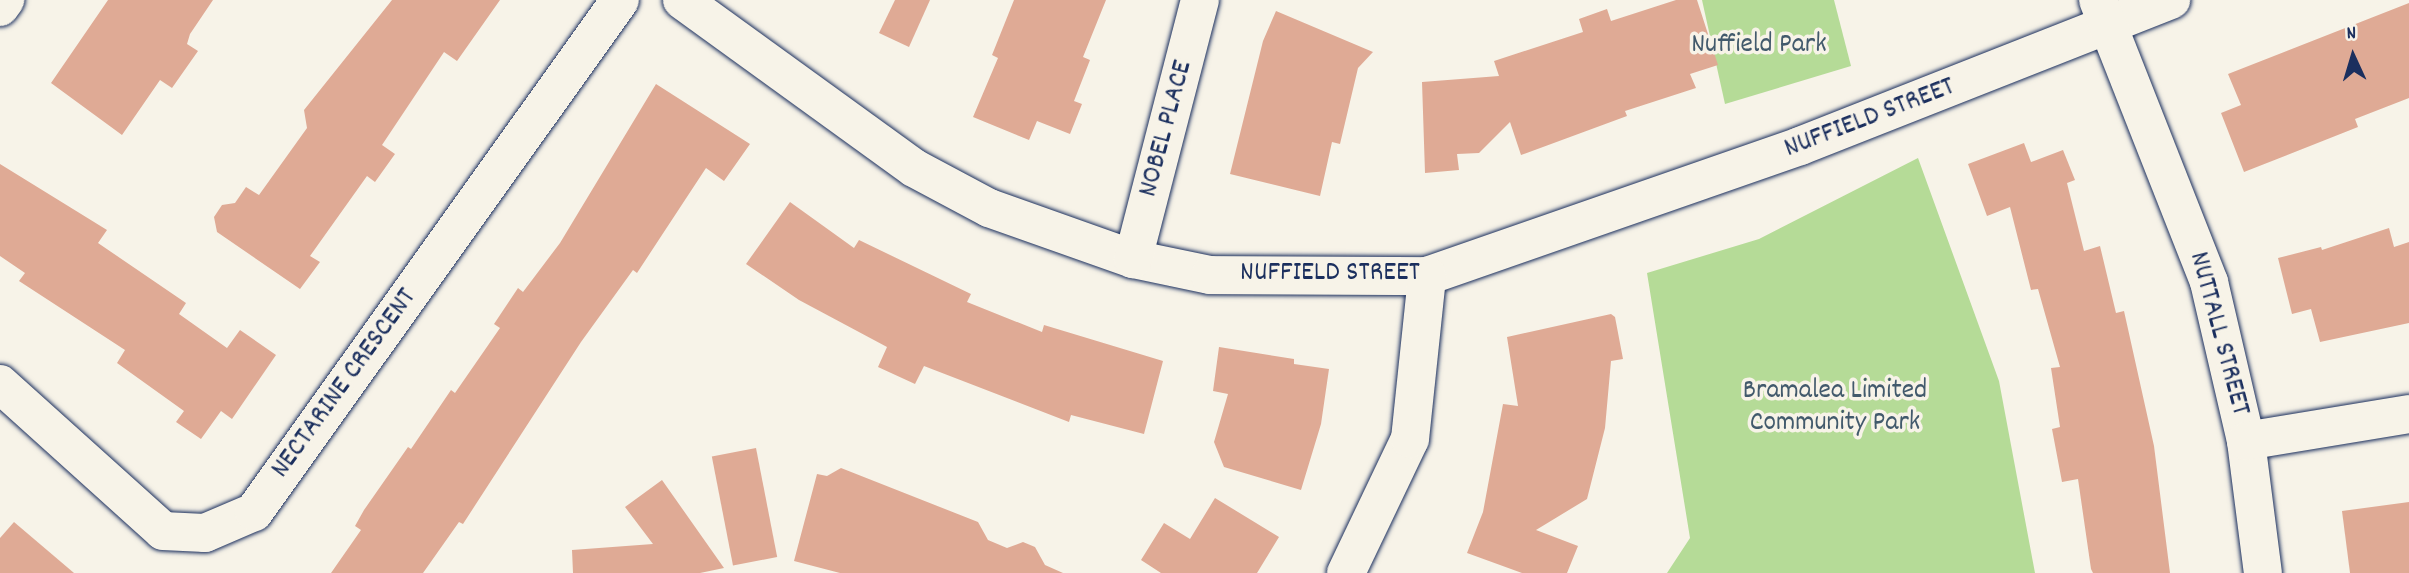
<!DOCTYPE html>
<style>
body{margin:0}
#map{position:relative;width:2409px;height:573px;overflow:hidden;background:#f7f3e8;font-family:Dekko,sans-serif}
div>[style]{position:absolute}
.green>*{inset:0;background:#b5db97}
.building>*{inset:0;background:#dfaa95;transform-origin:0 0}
.roads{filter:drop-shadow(0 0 2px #1b2f5e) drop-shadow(0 0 2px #1b2f5e)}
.minor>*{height:38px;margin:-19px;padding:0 19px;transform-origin:19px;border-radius:19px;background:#f7f3e8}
span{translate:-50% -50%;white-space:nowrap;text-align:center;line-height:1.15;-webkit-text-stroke:7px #f7f3e8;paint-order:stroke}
.park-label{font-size:28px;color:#425a6c}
.street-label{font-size:28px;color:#1b2f5e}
.north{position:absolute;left:2318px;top:21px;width:70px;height:70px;-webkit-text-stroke:5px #f7f3e8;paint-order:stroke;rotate:356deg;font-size:19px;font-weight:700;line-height:28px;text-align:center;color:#1b2f5e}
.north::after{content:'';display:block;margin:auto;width:24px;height:32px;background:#1b2f5e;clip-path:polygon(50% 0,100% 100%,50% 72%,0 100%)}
</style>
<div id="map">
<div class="green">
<div style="clip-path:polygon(1702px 0,1834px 0,1851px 66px,1725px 104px)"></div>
<div style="clip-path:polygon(1918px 158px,1999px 381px,2035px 573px,1667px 573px,1690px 538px,1647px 273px,1759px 239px)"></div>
</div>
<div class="building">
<div style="clip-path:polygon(108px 0,213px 0,190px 34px,187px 44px,198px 51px,172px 88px,160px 80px,122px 135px,51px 83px)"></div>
<div style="clip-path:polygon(392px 0,500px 0,457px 61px,444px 52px,382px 145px,395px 154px,375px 182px,367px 176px,310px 256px,320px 262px,300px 289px,217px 232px,214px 217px,222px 205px,235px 203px,246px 187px,259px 195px,307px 128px,304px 110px)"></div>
<div style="clip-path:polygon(895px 0,930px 0,909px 47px,879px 33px)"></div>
<div style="clip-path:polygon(1014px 0,1106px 0,1083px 57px,1090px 60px,1074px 101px,1082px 104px,1070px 134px,1037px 121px,1029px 140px,973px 117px,998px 58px,992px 55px)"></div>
<div style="clip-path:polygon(1676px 0,1697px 0,1718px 65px,1690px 74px,1696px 88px,1625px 111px,1627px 116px,1521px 155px,1510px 122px,1479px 153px,1457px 154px,1459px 170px,1425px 173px,1422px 82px,1499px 76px,1494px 61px,1583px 32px,1579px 19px,1607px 9px,1611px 21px)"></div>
<div style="clip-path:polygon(2409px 3px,2409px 98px,2355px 119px,2358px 127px,2244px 172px,2221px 113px,2241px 105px,2228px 74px)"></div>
<div style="clip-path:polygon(1276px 11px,1373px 52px,1358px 68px,1340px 144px,1332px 142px,1320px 196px,1230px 174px,1263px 41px)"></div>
<div style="clip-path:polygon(656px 84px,750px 144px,724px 181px,706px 168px,637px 273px,633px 270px,581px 342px,463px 524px,459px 522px,423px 573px,331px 573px,361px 530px,355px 526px,364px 510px,408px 447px,411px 449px,451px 390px,455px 393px,500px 328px,494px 324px,518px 288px,523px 292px,560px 243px)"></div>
<div style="clip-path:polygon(2024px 143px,2031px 162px,2063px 150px,2075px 180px,2067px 183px,2084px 251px,2100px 246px,2116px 313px,2124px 311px,2154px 446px,2170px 573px,2093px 573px,2091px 569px,2078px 479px,2062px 482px,2052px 429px,2060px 427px,2051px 368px,2060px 367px,2038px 289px,2031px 290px,2010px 207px,1987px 216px,1968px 164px)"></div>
<div style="clip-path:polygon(0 164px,107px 230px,98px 243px,186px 303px,179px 314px,227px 348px,240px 330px,276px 355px,232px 419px,221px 411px,201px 439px,176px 422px,184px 411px,117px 363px,125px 350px,19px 281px,25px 273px,0 256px)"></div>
<div style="clip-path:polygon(790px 202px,854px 248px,859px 240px,971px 294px,967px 302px,1042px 332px,1044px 325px,1163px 361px,1144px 434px,1071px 415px,1069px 422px,924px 366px,915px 384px,878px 367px,887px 347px,799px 300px,746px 264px)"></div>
<div style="clip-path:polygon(2389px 228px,2394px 247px,2409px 242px,2409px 323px,2320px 342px,2311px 309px,2292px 314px,2278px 258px,2321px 247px,2322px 250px)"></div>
<div style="clip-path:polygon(1611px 314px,1615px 317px,1623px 359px,1611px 361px,1605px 428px,1587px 499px,1536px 530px,1578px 546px,1567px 573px,1522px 573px,1467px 553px,1483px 512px,1503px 404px,1518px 406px,1507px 337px)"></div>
<div style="clip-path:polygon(1219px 347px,1294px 359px,1294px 364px,1329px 369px,1321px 424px,1301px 490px,1224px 467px,1214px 442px,1228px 394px,1213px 391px)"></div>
<div style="left:756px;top:448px;width:111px;height:45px;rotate:79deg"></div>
<div style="clip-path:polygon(841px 468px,978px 522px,988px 540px,1007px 548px,1023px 542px,1035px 547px,1045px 565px,1063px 573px,840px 573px,794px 561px,817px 474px,827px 476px)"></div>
<div style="clip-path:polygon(662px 480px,724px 568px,700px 573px,573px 573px,572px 550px,653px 544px,625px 507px)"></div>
<div style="clip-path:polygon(1215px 498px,1279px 537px,1257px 573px,1161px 573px,1141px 560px,1164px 523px,1190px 539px)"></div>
<div style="clip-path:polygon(2409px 502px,2409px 573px,2350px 573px,2342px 511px)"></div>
<div style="clip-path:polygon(14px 522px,74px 573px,0 573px,0 538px)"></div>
</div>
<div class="roads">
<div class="minor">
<div style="left:682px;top:0;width:286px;rotate:35.9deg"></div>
<div style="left:914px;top:168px;width:85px;rotate:28.1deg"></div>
<div style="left:989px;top:208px;width:153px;rotate:19.5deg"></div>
<div style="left:1133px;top:259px;width:79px;rotate:11.7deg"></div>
<div style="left:1210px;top:275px;width:217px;rotate:0.3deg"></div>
<div style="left:1427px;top:276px;width:395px;rotate:-19.2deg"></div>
<div style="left:1800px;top:146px;width:399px;rotate:-21.5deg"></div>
<div style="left:2098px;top:0;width:303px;rotate:68.5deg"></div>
<div style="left:2209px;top:282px;width:163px;rotate:76.9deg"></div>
<div style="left:2246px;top:441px;width:133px;rotate:82.7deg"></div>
<div style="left:0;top:7px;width:9px;rotate:-54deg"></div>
<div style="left:1133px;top:259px;width:268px;rotate:-75.5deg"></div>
<div style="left:0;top:384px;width:219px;rotate:42deg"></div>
<div style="left:163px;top:531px;width:42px;rotate:2.7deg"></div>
<div style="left:205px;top:533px;width:53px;rotate:-23.2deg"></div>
<div style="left:254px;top:512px;width:629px;rotate:-54.44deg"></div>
<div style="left:2246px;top:441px;width:165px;rotate:-9.4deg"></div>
<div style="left:1346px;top:573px;width:148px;rotate:-64.5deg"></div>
<div style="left:1410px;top:439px;width:164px;rotate:-84deg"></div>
</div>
</div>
<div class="park-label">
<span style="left:1759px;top:46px">Nuffield Park</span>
<span style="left:1835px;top:408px">Bramalea Limited<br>Community Park</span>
</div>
<div class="street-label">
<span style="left:1870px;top:119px;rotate:-21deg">NUFFIELD STREET</span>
<span style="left:1167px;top:129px;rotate:-75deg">NOBEL PLACE</span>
<span style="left:1330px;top:274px">NUFFIELD STREET</span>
<span style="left:2218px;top:334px;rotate:75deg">NUTTALL STREET</span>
<span style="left:345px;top:384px;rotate:-54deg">NECTARINE CRESCENT</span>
</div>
<div class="north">N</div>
</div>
